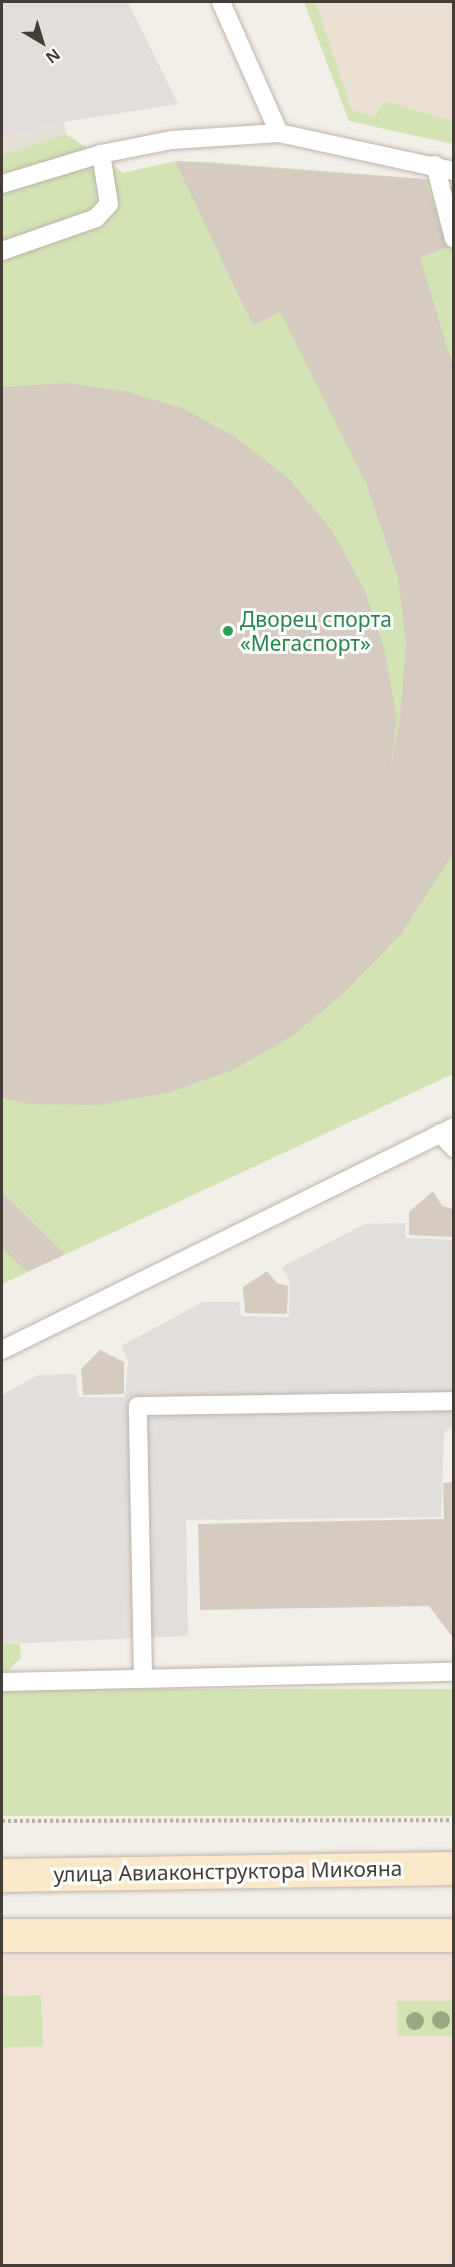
<!DOCTYPE html>
<meta charset="utf-8">
<style>
body{margin:0}
#map{position:relative;width:455px;height:2267px;overflow:hidden;background:#f2eee8;font-family:"Noto Sans",sans-serif}
div>[style]{position:absolute}
.residential>*{inset:0;background:#e6dfd6}
.commercial>*{inset:0;background:#f2e2d5;transform-origin:0 0}
.education>*{inset:0;background:#eae0d3}
.green>*{inset:0;background:#d4e3b4;transform-origin:0 0}
.parking>*{inset:0;background:#e1dedc}
.building>*{inset:0;background:#d6cbc1}
.path>*{height:4px;margin-top:-2px;transform-origin:0;background:repeating-linear-gradient(90deg,#bdae9e 0 3px,transparent 0 6px)}
.roads{filter:drop-shadow(0 0 2px #bdb4ab) drop-shadow(0 0 2px #bdb4ab)}
.lane>*{height:18px;margin:-9px;padding:0 9px;transform-origin:9px;border-radius:9px;background:#fff}
.secondary>*{height:33px;margin:-16.5px;padding:0 16.5px;transform-origin:16.5px;border-radius:16.5px;background:#f9e8ca}
.trees>*{width:18px;height:18px;margin:-9px;border-radius:50%;background:#99a983}
.dots>*{width:16px;height:16px;translate:-50% -50%;box-sizing:border-box;border:3px solid #fff;border-radius:50%}
span{translate:-50% -50%;white-space:nowrap;text-align:center;line-height:1.15;-webkit-text-stroke:6px #fff;paint-order:stroke}
.leisure-label{font-size:21px;color:#27864d}
.left{translate:0 -50%;text-align:left}
.street-label{font-size:21px;color:#453e37}
.frame{position:absolute;inset:0;border:3px solid #453e37;pointer-events:none}
.north{position:absolute;left:12px;top:12px;width:60px;height:60px;-webkit-text-stroke:4px #fff;paint-order:stroke;rotate:142deg;font-size:16px;font-weight:700;line-height:24px;text-align:center;color:#453e37}
.north::after{content:'';display:block;margin:auto;width:21px;height:27px;background:#453e37;clip-path:polygon(50% 0,100% 100%,50% 72%,0 100%)}
</style>
<div id="map">
<div class="residential">
<div style="clip-path:polygon(64px 122px,66px 134px,2px 155px,2px 139px)"></div>
</div>
<div class="commercial">
<div style="left:2px;top:1956px;width:451px;height:310px"></div>
</div>
<div class="education">
<div style="clip-path:polygon(316px 2px,453px 2px,453px 121px,384px 101px,375px 116px,352px 110px)"></div>
</div>
<div class="green">
<div style="clip-path:polygon(304px 2px,316px 2px,352px 110px,375px 116px,384px 101px,453px 121px,453px 144px,349px 121px)"></div>
<div style="clip-path:polygon(66px 134px,123px 173px,175px 161px,210px 162px,424px 179px,453px 187px,453px 1074px,2px 1284px,2px 155px)"></div>
<div style="clip-path:polygon(2px 1644px,20px 1644px,21px 1658px,3px 1675px)"></div>
<div style="left:453px;top:1689px;width:127px;height:451px;rotate:90deg"></div>
<div style="left:41px;top:1995px;width:51px;height:39px;rotate:88deg"></div>
<div style="left:397px;top:2001px;width:56px;height:35px"></div>
</div>
<div class="parking">
<div style="clip-path:polygon(2px 2px,128px 2px,178px 104px,64px 122px,2px 139px)"></div>
<div style="clip-path:polygon(405px 1223px,406px 1238px,453px 1240px,454px 1425px,444px 1433px,441px 1517px,186px 1520px,188px 1636px,2px 1644px,2px 1395px,38px 1375px,76px 1374px,78px 1397px,125px 1397px,128px 1361px,121px 1346px,203px 1302px,239px 1302px,241px 1316px,289px 1317px,290px 1283px,282px 1267px,365px 1224px)"></div>
</div>
<div class="building">
<div style="clip-path:polygon(175px 161px,424px 179px,448px 247px,420px 257px,454px 370px,454px 852px,402px 933px,343px 994px,292px 1036px,233px 1070px,167px 1093px,99px 1105px,30px 1104px,2px 1098px,2px 387px,66px 383px,125px 391px,183px 408px,235px 437px,288px 478px,332px 530px,365px 591px,384px 648px,397px 719px,391px 768px,400px 718px,406px 642px,398px 577px,366px 484px,280px 312px,253px 326px)"></div>
<div style="clip-path:polygon(433px 1191px,442px 1206px,453px 1209px,453px 1237px,409px 1235px,409px 1212px)"></div>
<div style="clip-path:polygon(2px 1192px,65px 1254px,27px 1272px,2px 1248px)"></div>
<div style="clip-path:polygon(267px 1271px,277px 1283px,288px 1286px,287px 1314px,245px 1313px,243px 1287px)"></div>
<div style="clip-path:polygon(100px 1350px,124px 1362px,124px 1394px,83px 1395px,81px 1369px)"></div>
<div style="clip-path:polygon(454px 1482px,454px 1639px,429px 1606px,200px 1610px,198px 1524px,444px 1519px,443px 1483px)"></div>
</div>
<div class="path">
<div style="left:2px;top:1821px;width:452px;rotate:-0.1deg"></div>
</div>
<div class="roads">
<div class="lane">
<div style="left:221px;top:2px;width:143px;rotate:66.1deg"></div>
<div style="left:435px;top:165px;width:76px;rotate:75.6deg"></div>
<div style="left:2px;top:184px;width:103px;rotate:-16.9deg"></div>
<div style="left:101px;top:154px;width:72px;rotate:-11.2deg"></div>
<div style="left:172px;top:140px;width:107px;rotate:-3.7deg"></div>
<div style="left:279px;top:133px;width:179px;rotate:12.3deg"></div>
<div style="left:2px;top:251px;width:100px;rotate:-19.3deg"></div>
<div style="left:96px;top:218px;width:19px;rotate:-47deg"></div>
<div style="left:109px;top:204px;width:51px;rotate:-99.1deg"></div>
<div style="left:440px;top:1133px;width:21px;rotate:47deg"></div>
<div style="left:2px;top:1350px;width:504px;rotate:-26.26deg"></div>
<div style="left:143px;top:1677px;width:271px;rotate:-91.1deg"></div>
<div style="left:138px;top:1406px;width:316px;rotate:-0.9deg"></div>
<div style="left:2px;top:1682px;width:452px;rotate:-1.3deg"></div>
</div>
<div class="secondary">
<div style="left:2px;top:1875px;width:452px;rotate:-0.9deg"></div>
<div style="left:2px;top:1935px;width:452px"></div>
</div>
</div>
<div class="trees">
<div style="left:441px;top:2020px"></div>
<div style="left:415px;top:2021px"></div>
</div>
<div class="dots">
<div style="left:228px;top:631px;background:#2e9e5b"></div>
</div>
<div class="leisure-label">
<span class="left" style="left:240px;top:631px">Дворец спорта<br>«Мегаспорт»</span>
</div>
<div class="street-label">
<span style="left:228px;top:1871px;rotate:-1deg">улица Авиаконструктора Микояна</span>
</div>
<div class="frame"></div>
<div class="north">N</div>
</div>
